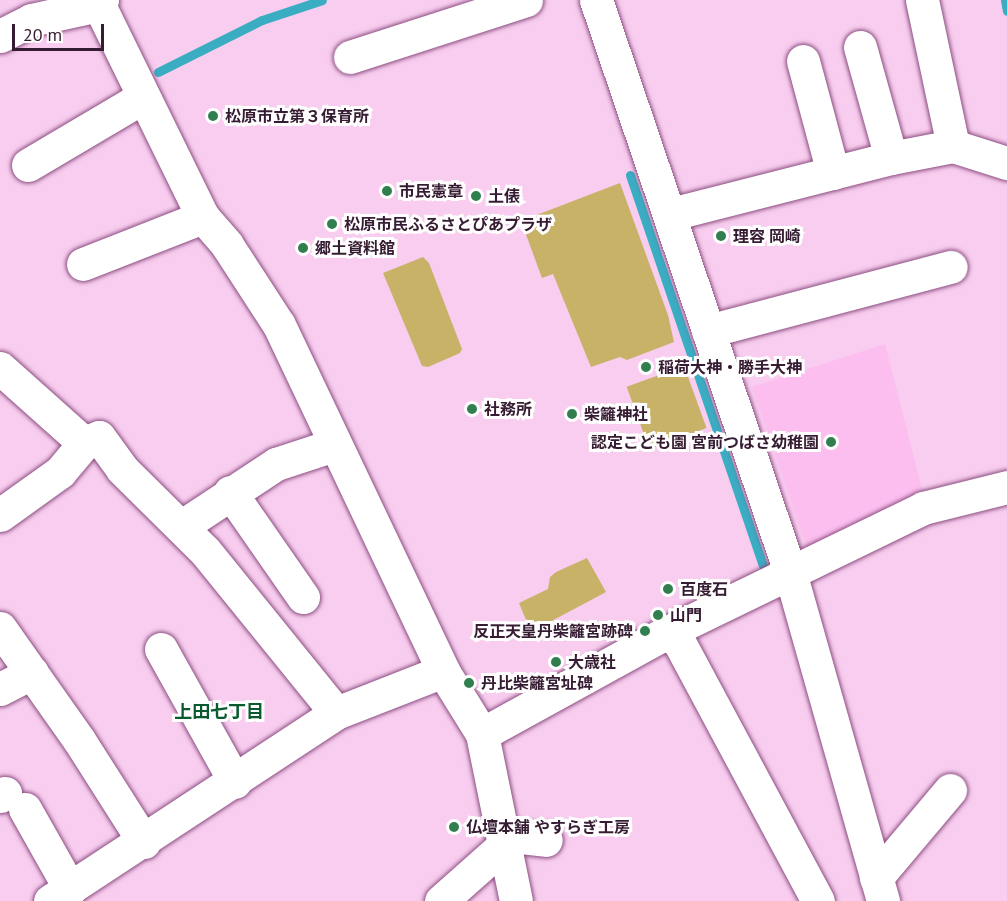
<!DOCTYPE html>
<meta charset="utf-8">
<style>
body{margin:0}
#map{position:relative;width:1007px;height:901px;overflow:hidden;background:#f8cdef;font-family:"PT Sans","Noto Sans JP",sans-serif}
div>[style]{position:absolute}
.built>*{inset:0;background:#fcbeef}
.green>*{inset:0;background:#c8b268;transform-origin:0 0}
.stream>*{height:9px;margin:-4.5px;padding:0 4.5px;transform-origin:4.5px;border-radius:4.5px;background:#3aadc3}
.roads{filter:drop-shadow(0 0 2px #8c4e81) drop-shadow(0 0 2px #8c4e81)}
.street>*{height:33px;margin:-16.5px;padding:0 16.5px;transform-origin:16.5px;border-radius:16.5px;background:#fff}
.secondary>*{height:33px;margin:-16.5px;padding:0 16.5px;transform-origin:16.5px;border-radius:16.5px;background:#fff}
.dots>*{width:16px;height:16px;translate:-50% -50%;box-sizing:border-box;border:3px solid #fefefe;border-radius:50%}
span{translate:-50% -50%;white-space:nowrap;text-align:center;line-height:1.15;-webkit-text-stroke:6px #fefefe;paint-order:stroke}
.poi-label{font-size:16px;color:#361c32;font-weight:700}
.left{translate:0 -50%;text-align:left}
.right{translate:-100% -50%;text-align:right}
.neighbourhood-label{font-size:18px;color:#0a5a2f;font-weight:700}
.scale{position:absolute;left:12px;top:24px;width:92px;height:27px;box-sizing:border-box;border:3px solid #361c32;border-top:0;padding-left:8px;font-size:18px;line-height:21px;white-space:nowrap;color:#361c32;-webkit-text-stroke:4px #fefefe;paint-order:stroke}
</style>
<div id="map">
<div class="built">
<div style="clip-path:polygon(885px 344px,925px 501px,810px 557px,752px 387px)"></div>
</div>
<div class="green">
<div style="clip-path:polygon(620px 183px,668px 315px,674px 342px,627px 360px,620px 357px,591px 367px,553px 274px,542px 278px,521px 221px)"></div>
<div style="clip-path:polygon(423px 257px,429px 263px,462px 349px,460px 353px,428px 367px,422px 366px,383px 273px)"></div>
<div style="left:684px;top:366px;width:66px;height:61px;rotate:70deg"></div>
<div style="clip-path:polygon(587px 558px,606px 592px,531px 632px,519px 603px,548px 589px,550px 577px,556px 572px)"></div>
</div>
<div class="stream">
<div style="left:1005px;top:0;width:11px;rotate:80deg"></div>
<div style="left:158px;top:72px;width:116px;rotate:-26.6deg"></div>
<div style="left:262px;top:20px;width:63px;rotate:-18.4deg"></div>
<div style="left:630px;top:175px;width:412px;rotate:71.2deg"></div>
</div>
<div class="roads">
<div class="street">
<div style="left:922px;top:0;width:149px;rotate:78deg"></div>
<div style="left:99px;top:5px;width:236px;rotate:63.9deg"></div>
<div style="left:203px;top:217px;width:37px;rotate:49deg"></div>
<div style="left:227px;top:245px;width:95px;rotate:57deg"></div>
<div style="left:279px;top:325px;width:383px;rotate:64.6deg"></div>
<div style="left:443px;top:671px;width:74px;rotate:58.2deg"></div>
<div style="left:482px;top:734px;width:170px;rotate:78.5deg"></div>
<div style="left:0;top:36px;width:35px;rotate:-27deg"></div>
<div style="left:31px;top:20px;width:70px;rotate:-12.4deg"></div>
<div style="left:99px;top:5px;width:6px;rotate:-59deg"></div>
<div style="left:860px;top:47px;width:115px;rotate:74.4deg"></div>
<div style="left:350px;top:57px;width:185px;rotate:-17.9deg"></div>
<div style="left:803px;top:61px;width:116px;rotate:75deg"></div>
<div style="left:28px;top:165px;width:134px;rotate:-30.6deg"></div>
<div style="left:671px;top:214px;width:227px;rotate:-14.3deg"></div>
<div style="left:891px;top:158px;width:63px;rotate:-11deg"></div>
<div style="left:953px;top:146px;width:57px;rotate:17.5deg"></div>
<div style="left:83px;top:264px;width:129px;rotate:-21.4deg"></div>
<div style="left:708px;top:331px;width:251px;rotate:-14.8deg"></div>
<div style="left:0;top:368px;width:113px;rotate:41.8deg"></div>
<div style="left:84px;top:443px;width:16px;rotate:-22deg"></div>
<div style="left:99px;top:437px;width:39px;rotate:54deg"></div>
<div style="left:122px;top:469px;width:117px;rotate:44.7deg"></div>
<div style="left:205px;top:551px;width:208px;rotate:51deg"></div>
<div style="left:230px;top:492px;width:128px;rotate:55.2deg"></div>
<div style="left:0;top:515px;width:74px;rotate:-35.6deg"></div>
<div style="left:60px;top:472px;width:38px;rotate:-50deg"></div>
<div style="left:182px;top:526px;width:113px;rotate:-33.4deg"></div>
<div style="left:276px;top:464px;width:61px;rotate:-18.1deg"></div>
<div style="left:0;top:628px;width:137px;rotate:54.8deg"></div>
<div style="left:79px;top:740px;width:121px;rotate:57.5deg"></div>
<div style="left:664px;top:634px;width:15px;rotate:23deg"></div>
<div style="left:678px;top:640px;width:296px;rotate:61.8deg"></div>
<div style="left:161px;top:649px;width:152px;rotate:60.9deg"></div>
<div style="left:0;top:689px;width:36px;rotate:-27deg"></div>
<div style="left:482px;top:734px;width:208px;rotate:-28.8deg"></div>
<div style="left:664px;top:634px;width:288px;rotate:-25.9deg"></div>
<div style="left:923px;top:508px;width:87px;rotate:-14deg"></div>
<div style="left:0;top:796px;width:6px;rotate:-31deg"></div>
<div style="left:25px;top:809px;width:92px;rotate:60.6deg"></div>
<div style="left:502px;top:835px;width:44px;rotate:6.5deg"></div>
<div style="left:876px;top:878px;width:115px;rotate:-49.9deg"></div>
<div style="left:50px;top:901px;width:342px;rotate:-33.3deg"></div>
<div style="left:336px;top:713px;width:115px;rotate:-21.4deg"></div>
<div style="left:441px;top:901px;width:84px;rotate:-41.6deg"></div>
</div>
<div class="secondary">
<div style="left:596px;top:0;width:604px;rotate:71.27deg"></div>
<div style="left:790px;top:572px;width:342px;rotate:74.2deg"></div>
</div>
</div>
<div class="dots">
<div style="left:213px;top:116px;background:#317f4f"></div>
<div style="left:387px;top:191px;background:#317f4f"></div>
<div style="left:476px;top:196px;background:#317f4f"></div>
<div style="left:332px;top:224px;background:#317f4f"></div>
<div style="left:721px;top:236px;background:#317f4f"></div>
<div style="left:303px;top:248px;background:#317f4f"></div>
<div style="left:646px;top:367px;background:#317f4f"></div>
<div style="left:472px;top:409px;background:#317f4f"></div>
<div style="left:572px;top:414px;background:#317f4f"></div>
<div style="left:831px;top:442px;background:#317f4f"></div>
<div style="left:668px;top:589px;background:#317f4f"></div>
<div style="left:658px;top:615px;background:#317f4f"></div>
<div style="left:645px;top:631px;background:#317f4f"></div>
<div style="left:556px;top:662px;background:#317f4f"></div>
<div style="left:469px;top:683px;background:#317f4f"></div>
<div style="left:454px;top:827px;background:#317f4f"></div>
</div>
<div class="poi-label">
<span class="left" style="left:225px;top:116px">松原市立第３保育所</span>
<span class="left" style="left:399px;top:191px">市民憲章</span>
<span class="left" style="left:488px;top:196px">土俵</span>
<span class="left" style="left:344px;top:224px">松原市民ふるさとぴあプラザ</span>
<span class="left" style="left:733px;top:236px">理容 岡崎</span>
<span class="left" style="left:315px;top:248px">郷土資料館</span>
<span class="left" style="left:658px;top:367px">稲荷大神・勝手大神</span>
<span class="left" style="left:484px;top:409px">社務所</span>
<span class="left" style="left:584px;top:414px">柴籬神社</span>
<span class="right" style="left:819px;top:442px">認定こども園 宮前つばさ幼稚園</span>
<span class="left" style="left:680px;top:589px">百度石</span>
<span class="left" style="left:670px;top:615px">山門</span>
<span class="right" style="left:633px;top:631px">反正天皇丹柴籬宮跡碑</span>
<span class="left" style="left:568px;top:662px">大歳社</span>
<span class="left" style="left:481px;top:683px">丹比柴籬宮址碑</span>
<span class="left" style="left:466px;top:827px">仏壇本舗 やすらぎ工房</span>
</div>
<div class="neighbourhood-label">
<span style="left:219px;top:712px">上田七丁目</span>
</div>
<div class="scale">20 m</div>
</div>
